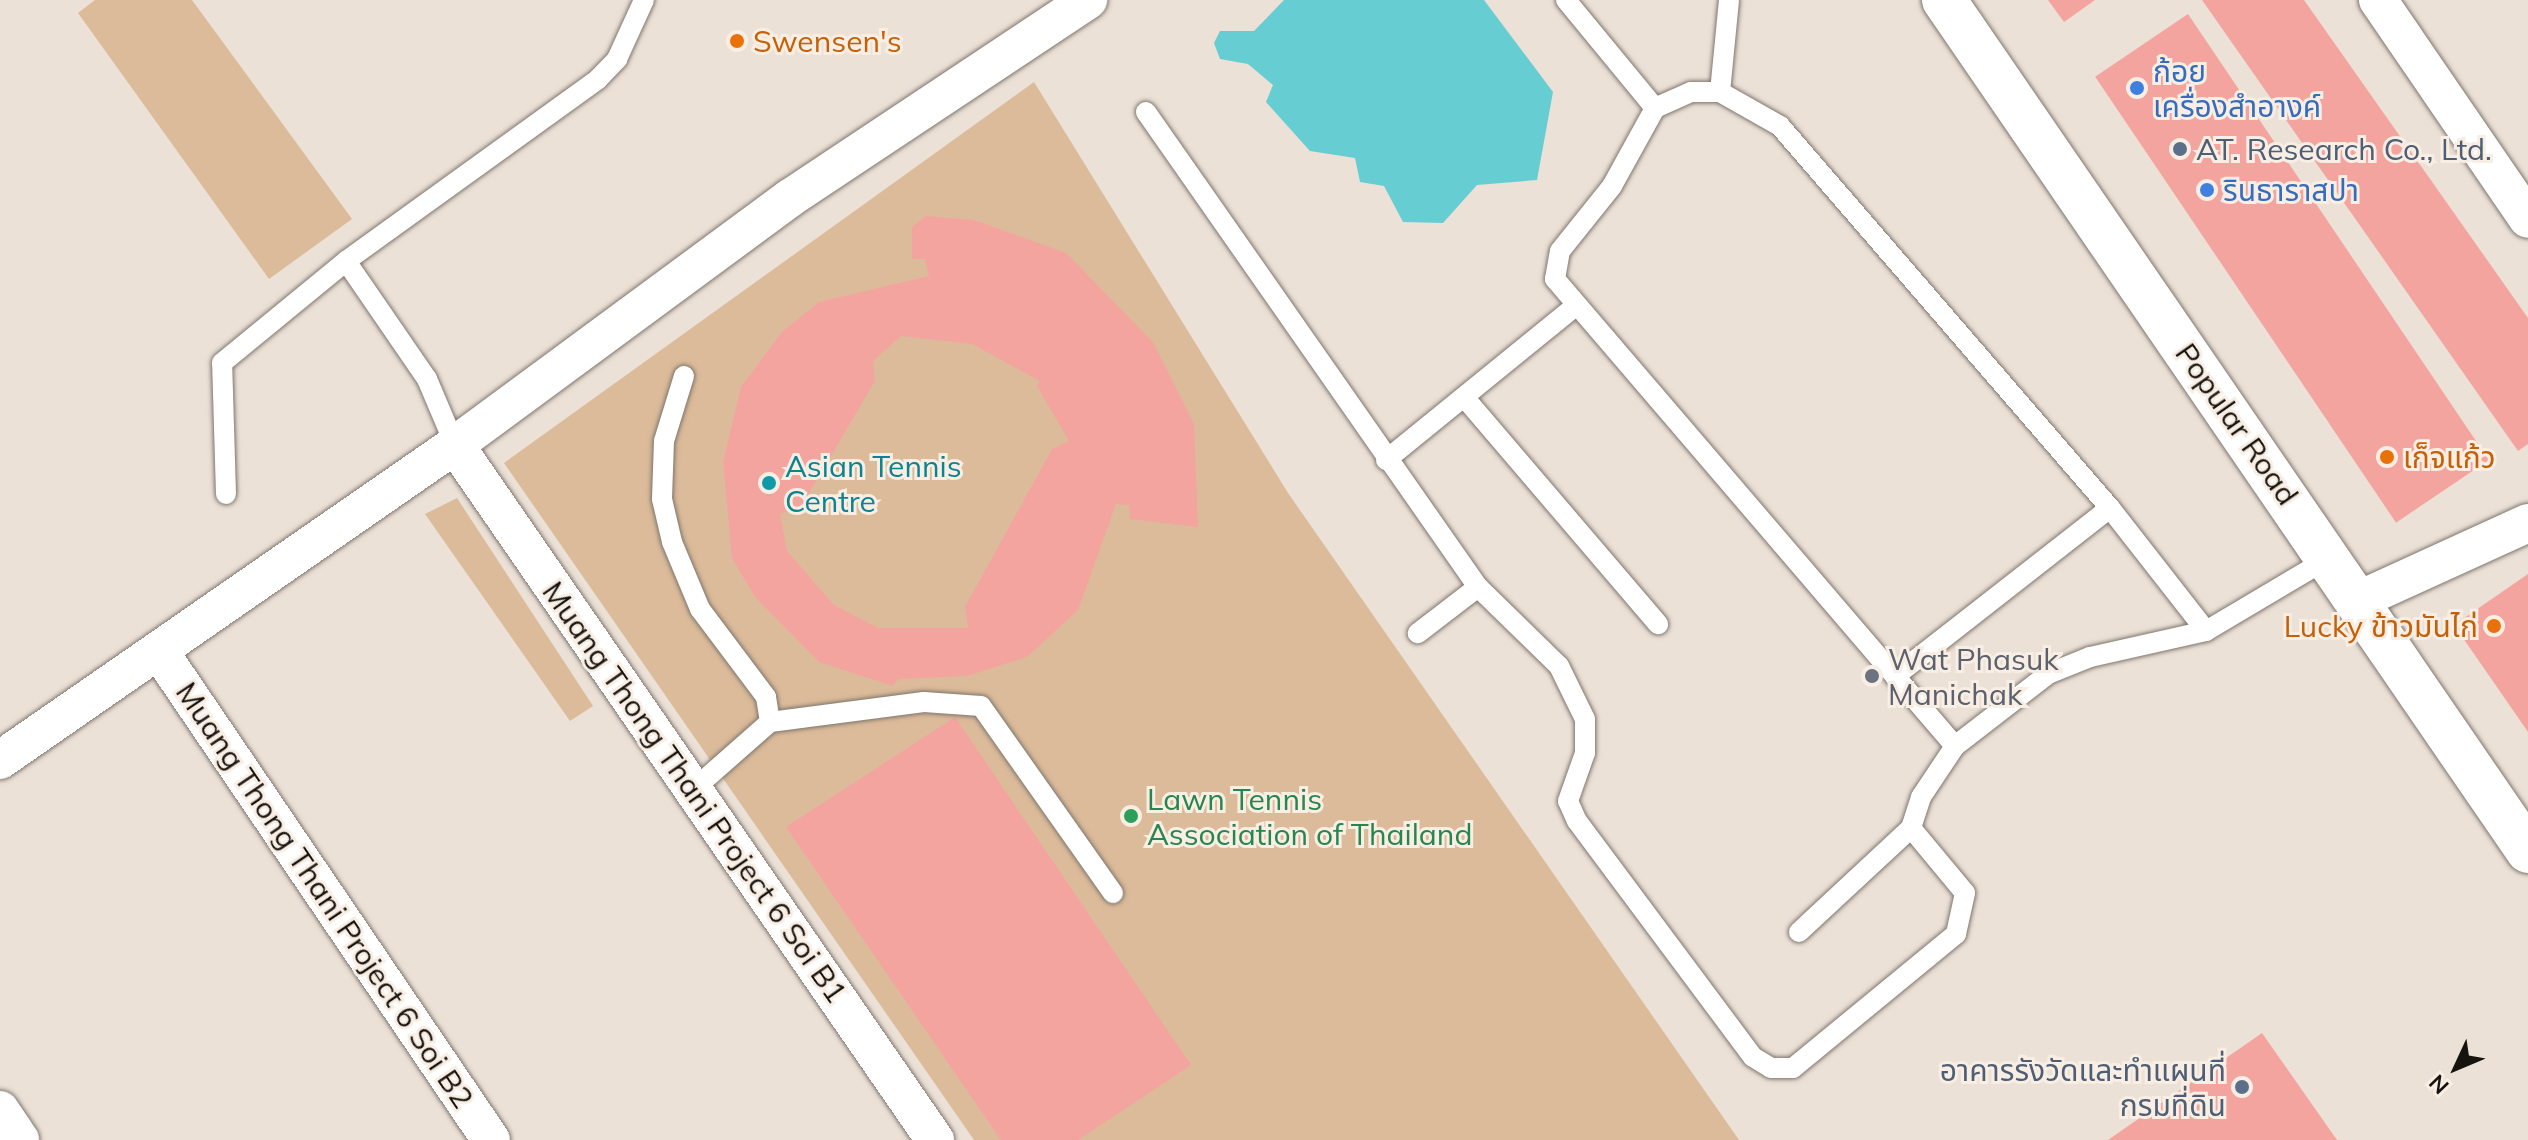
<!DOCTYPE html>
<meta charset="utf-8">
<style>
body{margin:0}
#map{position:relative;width:2528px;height:1140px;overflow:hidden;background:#ece1d7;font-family:Mulish,"Noto Sans Thai",sans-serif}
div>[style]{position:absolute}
.green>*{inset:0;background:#dcbb9a}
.water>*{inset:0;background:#66cdd2}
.building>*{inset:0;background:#f4a49e;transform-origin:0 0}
.roads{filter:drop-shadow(0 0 2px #7f766d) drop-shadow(0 0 2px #7f766d)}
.service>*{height:20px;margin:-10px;padding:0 10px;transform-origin:10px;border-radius:10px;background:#fff}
.minor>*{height:38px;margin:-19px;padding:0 19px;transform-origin:19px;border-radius:19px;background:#fff}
.tertiary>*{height:44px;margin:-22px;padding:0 22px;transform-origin:22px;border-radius:22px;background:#fff}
.dots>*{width:22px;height:22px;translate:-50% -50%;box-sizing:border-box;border:4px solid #f9eee4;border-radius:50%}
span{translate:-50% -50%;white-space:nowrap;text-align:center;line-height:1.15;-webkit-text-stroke:6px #f9eee4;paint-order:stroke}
.food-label{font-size:30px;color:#c56008}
.left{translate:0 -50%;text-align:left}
.right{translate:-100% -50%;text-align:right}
.shop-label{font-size:30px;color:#366cbe}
.service-label{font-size:30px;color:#4e5e75}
.street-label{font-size:30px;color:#16130f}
.culture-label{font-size:30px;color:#0d838f}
.worship-label{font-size:30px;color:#5b616d}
.leisure-label{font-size:30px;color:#27864d}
.north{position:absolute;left:2416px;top:1028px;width:80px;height:80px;-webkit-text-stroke:6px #f9eee4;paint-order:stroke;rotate:226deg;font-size:22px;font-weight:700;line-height:32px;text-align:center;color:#16130f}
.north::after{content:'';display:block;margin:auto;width:28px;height:36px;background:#16130f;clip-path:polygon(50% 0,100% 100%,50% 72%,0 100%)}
</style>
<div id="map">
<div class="green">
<div style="clip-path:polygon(95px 0,192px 0,352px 219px,269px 279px,78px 13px)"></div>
<div style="clip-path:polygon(1034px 82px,1288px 493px,1739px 1140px,974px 1140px,504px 463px)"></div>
<div style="clip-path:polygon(457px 498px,593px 706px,570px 721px,425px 514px)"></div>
</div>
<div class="water">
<div style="clip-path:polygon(1284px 0,1484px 0,1553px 92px,1537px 180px,1477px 185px,1443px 223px,1403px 222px,1384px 186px,1360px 182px,1355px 158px,1310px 151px,1266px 102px,1273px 85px,1248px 64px,1220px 59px,1214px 43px,1220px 31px,1254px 31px)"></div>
</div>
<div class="building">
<div style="clip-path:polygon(2048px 0,2095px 0,2064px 22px)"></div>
<div style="clip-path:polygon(2202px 0,2304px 0,2528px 318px,2528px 444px,2518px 451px)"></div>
<div style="left:2188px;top:14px;width:538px;height:112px;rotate:56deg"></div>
<div style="clip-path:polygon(evenodd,926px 216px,974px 220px,1066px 253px,1153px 342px,1194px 424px,1198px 527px,1130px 519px,1129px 505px,1116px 504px,1078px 610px,1027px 657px,967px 676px,898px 679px,893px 686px,819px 662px,755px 597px,732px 558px,723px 462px,741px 387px,782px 332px,819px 302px,929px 276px,925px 259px,912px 259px,912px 227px,926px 216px,901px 336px,972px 344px,1040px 381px,1037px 386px,1069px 441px,1052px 449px,965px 607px,968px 628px,878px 628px,834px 605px,787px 551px,780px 514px,801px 507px,875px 381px,873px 361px,901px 336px)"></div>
<div style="clip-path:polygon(2528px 574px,2528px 732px,2454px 625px)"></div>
<div style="clip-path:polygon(955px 717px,1191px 1065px,1078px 1140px,1001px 1140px,786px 827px)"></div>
<div style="clip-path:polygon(2262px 1033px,2337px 1140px,2108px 1140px)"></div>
</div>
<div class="roads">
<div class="service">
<div style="left:1566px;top:0;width:140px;rotate:50.5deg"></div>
<div style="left:1720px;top:92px;width:92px;rotate:-84.4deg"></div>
<div style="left:1146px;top:112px;width:580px;rotate:55.05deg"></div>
<div style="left:1478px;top:587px;width:76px;rotate:142.5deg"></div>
<div style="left:684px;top:376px;width:68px;rotate:107.1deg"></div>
<div style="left:664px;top:441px;width:58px;rotate:92deg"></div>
<div style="left:662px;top:499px;width:44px;rotate:76.9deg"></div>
<div style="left:672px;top:542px;width:73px;rotate:67.3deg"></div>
<div style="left:700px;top:609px;width:110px;rotate:53.1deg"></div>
<div style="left:766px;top:697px;width:25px;rotate:81deg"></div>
<div style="left:770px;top:722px;width:103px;rotate:138.6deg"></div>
<div style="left:1464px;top:397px;width:299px;rotate:49.5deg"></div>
<div style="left:455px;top:445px;width:72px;rotate:-113deg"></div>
<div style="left:427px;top:379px;width:143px;rotate:-124.5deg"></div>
<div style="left:346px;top:261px;width:311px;rotate:-35.8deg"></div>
<div style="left:598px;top:79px;width:28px;rotate:-46deg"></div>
<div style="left:617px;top:59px;width:65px;rotate:-65.4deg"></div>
<div style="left:1386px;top:460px;width:241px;rotate:-39.1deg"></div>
<div style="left:226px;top:494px;width:131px;rotate:-91.7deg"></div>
<div style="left:222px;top:363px;width:161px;rotate:-39.4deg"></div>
<div style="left:1478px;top:587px;width:113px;rotate:44.3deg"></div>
<div style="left:1559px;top:666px;width:59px;rotate:63.9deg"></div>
<div style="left:1585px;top:719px;width:34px;rotate:90deg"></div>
<div style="left:1585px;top:753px;width:51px;rotate:109.5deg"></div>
<div style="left:1568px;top:801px;width:22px;rotate:66deg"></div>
<div style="left:1577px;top:821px;width:294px;rotate:53.3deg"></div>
<div style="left:1753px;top:1057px;width:21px;rotate:31deg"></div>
<div style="left:1771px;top:1068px;width:22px"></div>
<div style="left:1793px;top:1068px;width:211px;rotate:-39.4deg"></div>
<div style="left:1956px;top:934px;width:42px;rotate:-77.6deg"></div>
<div style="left:1965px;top:893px;width:85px;rotate:-129.7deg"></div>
<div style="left:1895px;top:676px;width:523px;rotate:-130.58deg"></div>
<div style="left:1555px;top:279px;width:28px;rotate:-80deg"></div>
<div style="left:1560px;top:251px;width:83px;rotate:-51.3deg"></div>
<div style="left:1612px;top:186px;width:89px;rotate:-61.1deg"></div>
<div style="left:1655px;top:108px;width:39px;rotate:-24deg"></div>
<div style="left:1691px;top:92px;width:29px"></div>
<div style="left:1720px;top:92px;width:69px;rotate:29.5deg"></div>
<div style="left:1780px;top:126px;width:505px;rotate:49.18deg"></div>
<div style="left:770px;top:722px;width:155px;rotate:-7.4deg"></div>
<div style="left:924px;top:702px;width:57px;rotate:4deg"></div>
<div style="left:981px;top:706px;width:229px;rotate:54.8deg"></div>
<div style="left:1955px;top:746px;width:92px;rotate:-130.6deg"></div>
<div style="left:1895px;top:676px;width:273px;rotate:-38deg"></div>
<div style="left:2110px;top:508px;width:156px;rotate:52deg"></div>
<div style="left:1799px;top:932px;width:153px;rotate:-42.9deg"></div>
<div style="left:1911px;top:828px;width:33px;rotate:-72deg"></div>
<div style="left:1921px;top:797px;width:61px;rotate:-56.3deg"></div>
<div style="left:1955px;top:746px;width:118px;rotate:-37.7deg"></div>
<div style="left:2048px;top:674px;width:45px;rotate:-22deg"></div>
<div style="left:2090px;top:657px;width:119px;rotate:-12.6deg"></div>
<div style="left:2206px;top:631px;width:143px;rotate:-30.7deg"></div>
</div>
<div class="minor">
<div style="left:2378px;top:0;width:265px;rotate:55.6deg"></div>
<div style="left:455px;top:445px;width:845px;rotate:55.37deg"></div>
<div style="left:2359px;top:600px;width:186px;rotate:-24.5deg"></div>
<div style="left:159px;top:651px;width:591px;rotate:55.83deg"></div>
<div style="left:0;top:760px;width:553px;rotate:-34.7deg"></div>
<div style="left:455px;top:445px;width:416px;rotate:-36.4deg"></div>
<div style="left:790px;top:198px;width:358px;rotate:-33.6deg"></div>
<div style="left:0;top:1110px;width:36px;rotate:56deg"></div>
</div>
<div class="tertiary">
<div style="left:1944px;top:0;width:1032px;rotate:55.54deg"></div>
</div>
</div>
<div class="dots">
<div style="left:737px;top:41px;background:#e8710a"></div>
<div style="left:2137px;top:88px;background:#3f7fe0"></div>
<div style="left:2180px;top:149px;background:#5c6f8a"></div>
<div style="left:2207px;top:190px;background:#3f7fe0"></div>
<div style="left:2387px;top:457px;background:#e8710a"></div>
<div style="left:769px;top:483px;background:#0f9aa8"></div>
<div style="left:2494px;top:626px;background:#e8710a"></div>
<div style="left:1872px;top:676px;background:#6b7280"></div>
<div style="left:1131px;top:816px;background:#2e9e5b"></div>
<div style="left:2242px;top:1087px;background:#5c6f8a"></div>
</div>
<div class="food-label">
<span class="left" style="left:753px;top:41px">Swensen's</span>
<span class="left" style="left:2403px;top:457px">เก็จแก้ว</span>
<span class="right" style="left:2478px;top:626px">Lucky ข้าวมันไก่</span>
</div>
<div class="shop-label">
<span class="left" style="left:2153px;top:88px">ก้อย<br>เครื่องสำอางค์</span>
<span class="left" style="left:2223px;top:190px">รินธาราสปา</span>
</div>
<div class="service-label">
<span class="left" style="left:2196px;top:149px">AT. Research Co., Ltd.</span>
<span class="right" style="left:2226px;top:1087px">อาคารรังวัดและทำแผนที่<br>กรมที่ดิน</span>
</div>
<div class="street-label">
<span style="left:2237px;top:424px;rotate:55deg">Popular Road</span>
<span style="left:695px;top:792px;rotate:55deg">Muang Thong Thani Project 6 Soi B1</span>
<span style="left:325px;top:895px;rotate:56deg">Muang Thong Thani Project 6 Soi B2</span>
</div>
<div class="culture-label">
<span class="left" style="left:785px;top:483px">Asian Tennis<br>Centre</span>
</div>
<div class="worship-label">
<span class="left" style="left:1888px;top:676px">Wat Phasuk<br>Manichak</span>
</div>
<div class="leisure-label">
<span class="left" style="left:1147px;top:816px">Lawn Tennis<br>Association of Thailand</span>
</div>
<div class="north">N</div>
</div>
